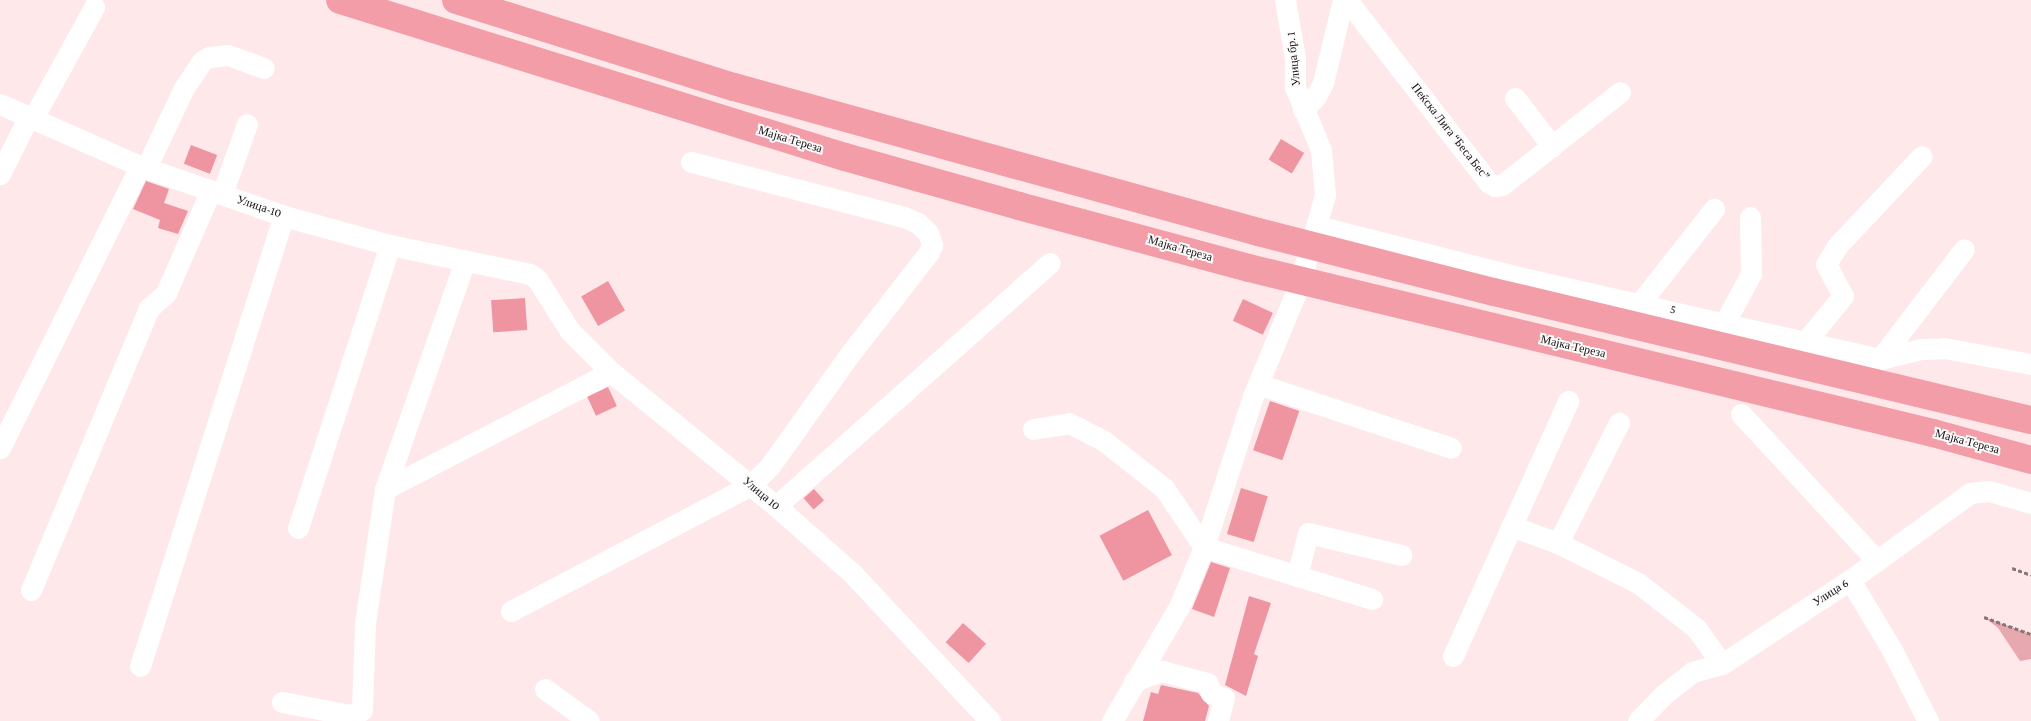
<!DOCTYPE html>
<meta charset="utf-8">
<style>
body{margin:0}
#map{position:relative;width:2031px;height:721px;overflow:hidden;background:#ffe8ea;font-family:"Crimson Pro",serif}
div>[style]{position:absolute}
.green>*{inset:0;background:#e8a8b0}
.building>*{inset:0;background:#ef94a1;transform-origin:0 0}
.path>*{height:3px;margin-top:-1.5px;transform-origin:0;background:repeating-linear-gradient(90deg,#857778 0 4px,transparent 0 6.5px)}
.minor>*{height:21px;margin:-10.5px;padding:0 10.5px;transform-origin:10.5px;border-radius:10.5px;background:#fff}
.highway>*{height:28px;margin:-14px;padding:0 14px;transform-origin:14px;border-radius:14px;background:#f39da9}
span{translate:-50% -50%;white-space:nowrap;text-align:center;line-height:1.15;-webkit-text-stroke:4px #fcfcfc;paint-order:stroke}
.street-label{font-size:12px;color:#191213}
</style>
<div id="map">
<div class="green">
<div style="clip-path:polygon(1984px 617px,2031px 634px,2031px 659px,2020px 661px,1998px 628px)"></div>
</div>
<div class="building">
<div style="left:1281px;top:139px;width:27px;height:24px;rotate:31deg"></div>
<div style="left:191px;top:145px;width:28px;height:20px;rotate:21deg"></div>
<div style="clip-path:polygon(146px 181px,169px 189px,164px 203px,188px 211px,178px 234px,158px 228px,160px 220px,133px 209px)"></div>
<div style="left:608px;top:281px;width:34px;height:31px;rotate:60deg"></div>
<div style="left:525px;top:298px;width:32px;height:34px;rotate:86deg"></div>
<div style="left:1243px;top:299px;width:33px;height:24px;rotate:25deg"></div>
<div style="left:608px;top:387px;width:21px;height:23px;rotate:65deg"></div>
<div style="left:1270px;top:401px;width:31px;height:52px;rotate:19deg"></div>
<div style="left:1241px;top:488px;width:28px;height:48px;rotate:17deg"></div>
<div style="left:814px;top:489px;width:15px;height:14px;rotate:48deg"></div>
<div style="left:1148px;top:510px;width:51px;height:55px;rotate:62deg"></div>
<div style="clip-path:polygon(1211px 562px,1230px 568px,1214px 617px,1192px 609px)"></div>
<div style="clip-path:polygon(1249px 596px,1271px 603px,1254px 654px,1258px 656px,1246px 696px,1225px 685px)"></div>
<div style="left:963px;top:623px;width:31px;height:26px;rotate:42deg"></div>
<div style="clip-path:polygon(1161px 685px,1198px 693px,1209px 706px,1205px 721px,1143px 721px,1151px 692px,1158px 694px)"></div>
</div>
<div class="path">
<div style="left:2012px;top:568px;width:20px;rotate:20deg"></div>
<div style="left:1984px;top:617px;width:50px;rotate:19.9deg"></div>
</div>
<div class="minor">
<div style="left:1347px;top:0;width:232px;rotate:52.2deg"></div>
<div style="left:1489px;top:183px;width:7px;rotate:27deg"></div>
<div style="left:1495px;top:186px;width:7px;rotate:-8deg"></div>
<div style="left:1502px;top:185px;width:150px;rotate:-38.2deg"></div>
<div style="left:1515px;top:98px;width:61px;rotate:52.4deg"></div>
<div style="left:0;top:104px;width:153px;rotate:23.9deg"></div>
<div style="left:140px;top:166px;width:152px;rotate:19.1deg"></div>
<div style="left:284px;top:216px;width:110px;rotate:15.3deg"></div>
<div style="left:390px;top:245px;width:143px;rotate:11.7deg"></div>
<div style="left:530px;top:274px;width:9px;rotate:36deg"></div>
<div style="left:537px;top:279px;width:62px;rotate:57.6deg"></div>
<div style="left:570px;top:331px;width:58px;rotate:45deg"></div>
<div style="left:611px;top:372px;width:213px;rotate:39.1deg"></div>
<div style="left:776px;top:506px;width:103px;rotate:41.4deg"></div>
<div style="left:853px;top:574px;width:201px;rotate:47deg"></div>
<div style="left:1303px;top:110px;width:19px;rotate:-47deg"></div>
<div style="left:1316px;top:96px;width:15px;rotate:-62deg"></div>
<div style="left:1323px;top:83px;width:85px;rotate:-76.5deg"></div>
<div style="left:32px;top:120px;width:129px;rotate:-61.2deg"></div>
<div style="left:146px;top:168px;width:89px;rotate:-64.6deg"></div>
<div style="left:184px;top:88px;width:32px;rotate:-56deg"></div>
<div style="left:202px;top:61px;width:8px;rotate:-30deg"></div>
<div style="left:209px;top:57px;width:19px;rotate:-6deg"></div>
<div style="left:228px;top:55px;width:38px;rotate:20deg"></div>
<div style="left:0;top:174px;width:63px;rotate:-63.4deg"></div>
<div style="left:222px;top:194px;width:74px;rotate:-70.3deg"></div>
<div style="left:1317px;top:226px;width:212px;rotate:14.2deg"></div>
<div style="left:1523px;top:278px;width:366px;rotate:12.8deg"></div>
<div style="left:1880px;top:359px;width:42px;rotate:-13.7deg"></div>
<div style="left:1921px;top:349px;width:23px;rotate:-2deg"></div>
<div style="left:1944px;top:348px;width:88px;rotate:10.4deg"></div>
<div style="left:1640px;top:303px;width:120px;rotate:-51.8deg"></div>
<div style="left:1725px;top:322px;width:55px;rotate:-61.6deg"></div>
<div style="left:1751px;top:274px;width:57px;rotate:-91deg"></div>
<div style="left:1806px;top:341px;width:58px;rotate:-50.6deg"></div>
<div style="left:1843px;top:296px;width:36px;rotate:-118deg"></div>
<div style="left:1826px;top:264px;width:22px;rotate:-58deg"></div>
<div style="left:1838px;top:245px;width:122px;rotate:-46.7deg"></div>
<div style="left:1880px;top:359px;width:138px;rotate:-52.6deg"></div>
<div style="left:1258px;top:384px;width:203px;rotate:18.3deg"></div>
<div style="left:1741px;top:414px;width:200px;rotate:47.2deg"></div>
<div style="left:1033px;top:429px;width:36px;rotate:-9deg"></div>
<div style="left:1069px;top:423px;width:39px;rotate:27deg"></div>
<div style="left:1104px;top:441px;width:76px;rotate:38.1deg"></div>
<div style="left:1164px;top:488px;width:71px;rotate:55.9deg"></div>
<div style="left:1204px;top:547px;width:176px;rotate:17.2deg"></div>
<div style="left:0;top:448px;width:315px;rotate:-63.6deg"></div>
<div style="left:385px;top:489px;width:254px;rotate:-27.4deg"></div>
<div style="left:776px;top:506px;width:366px;rotate:-41.6deg"></div>
<div style="left:1511px;top:526px;width:50px;rotate:19.9deg"></div>
<div style="left:1558px;top:543px;width:89px;rotate:26.6deg"></div>
<div style="left:1638px;top:583px;width:73px;rotate:37.8deg"></div>
<div style="left:1696px;top:628px;width:44px;rotate:54.2deg"></div>
<div style="left:298px;top:528px;width:298px;rotate:-72deg"></div>
<div style="left:1558px;top:543px;width:135px;rotate:-63.1deg"></div>
<div style="left:1297px;top:576px;width:44px;rotate:-75.7deg"></div>
<div style="left:1308px;top:533px;width:96px;rotate:13.3deg"></div>
<div style="left:1850px;top:580px;width:82px;rotate:59deg"></div>
<div style="left:1892px;top:650px;width:80px;rotate:63.1deg"></div>
<div style="left:31px;top:590px;width:306px;rotate:-67.3deg"></div>
<div style="left:149px;top:308px;width:23px;rotate:-41deg"></div>
<div style="left:166px;top:293px;width:112px;rotate:-66.4deg"></div>
<div style="left:511px;top:611px;width:271px;rotate:-27.7deg"></div>
<div style="left:751px;top:485px;width:27px;rotate:-45deg"></div>
<div style="left:770px;top:466px;width:138px;rotate:-54.5deg"></div>
<div style="left:850px;top:354px;width:129px;rotate:-52.2deg"></div>
<div style="left:929px;top:252px;width:8px;rotate:-67deg"></div>
<div style="left:932px;top:245px;width:13px;rotate:-108deg"></div>
<div style="left:928px;top:233px;width:14px;rotate:-135deg"></div>
<div style="left:918px;top:223px;width:15px;rotate:-157deg"></div>
<div style="left:904px;top:217px;width:220px;rotate:-165.5deg"></div>
<div style="left:1453px;top:656px;width:280px;rotate:-65.7deg"></div>
<div style="left:140px;top:666px;width:472px;rotate:-72.3deg"></div>
<div style="left:1134px;top:681px;width:30px;rotate:-20deg"></div>
<div style="left:1162px;top:671px;width:47px;rotate:14.9deg"></div>
<div style="left:1207px;top:683px;width:11px;rotate:68deg"></div>
<div style="left:1211px;top:693px;width:14px;rotate:21deg"></div>
<div style="left:1224px;top:698px;width:24px;rotate:105deg"></div>
<div style="left:545px;top:689px;width:54px;rotate:36deg"></div>
<div style="left:282px;top:702px;width:70px;rotate:10.7deg"></div>
<div style="left:351px;top:715px;width:12px;rotate:-24deg"></div>
<div style="left:362px;top:710px;width:87px;rotate:-88deg"></div>
<div style="left:365px;top:623px;width:135px;rotate:-81.5deg"></div>
<div style="left:385px;top:489px;width:242px;rotate:-70.7deg"></div>
<div style="left:1112px;top:721px;width:132px;rotate:-59.6deg"></div>
<div style="left:1179px;top:607px;width:65px;rotate:-67.4deg"></div>
<div style="left:1204px;top:547px;width:159px;rotate:-72deg"></div>
<div style="left:1253px;top:396px;width:120px;rotate:-67.5deg"></div>
<div style="left:1299px;top:285px;width:94px;rotate:-73.9deg"></div>
<div style="left:1325px;top:195px;width:45px;rotate:-95.1deg"></div>
<div style="left:1321px;top:150px;width:68px;rotate:-112.4deg"></div>
<div style="left:1295px;top:87px;width:29px;rotate:-90deg"></div>
<div style="left:1295px;top:58px;width:59px;rotate:-99.8deg"></div>
<div style="left:1638px;top:721px;width:36px;rotate:-46deg"></div>
<div style="left:1663px;top:695px;width:37px;rotate:-38deg"></div>
<div style="left:1692px;top:672px;width:31px;rotate:-15deg"></div>
<div style="left:1722px;top:664px;width:153px;rotate:-33.3deg"></div>
<div style="left:1850px;top:580px;width:148px;rotate:-35.9deg"></div>
<div style="left:1970px;top:493px;width:19px;rotate:-6deg"></div>
<div style="left:1989px;top:491px;width:44px;rotate:15.9deg"></div>
</div>
<div class="highway">
<div style="left:340px;top:0;width:529px;rotate:17.27deg"></div>
<div style="left:845px;top:157px;width:181px;rotate:15.7deg"></div>
<div style="left:1019px;top:206px;width:238px;rotate:15.1deg"></div>
<div style="left:1249px;top:268px;width:704px;rotate:13.56deg"></div>
<div style="left:1933px;top:433px;width:102px;rotate:15.4deg"></div>
<div style="left:456px;top:0;width:291px;rotate:17.4deg"></div>
<div style="left:734px;top:87px;width:544px;rotate:15.47deg"></div>
<div style="left:1258px;top:232px;width:244px;rotate:14.3deg"></div>
<div style="left:1494px;top:292px;width:552px;rotate:13.41deg"></div>
</div>
<div class="street-label">
<span style="left:1294px;top:59px;rotate:-96deg">Улица бр. 1</span>
<span style="left:1450px;top:132px;rotate:52deg">Пеќска Лига “Беса Бес”</span>
<span style="left:790px;top:140px;rotate:17deg">Мајка Тереза</span>
<span style="left:259px;top:207px;rotate:19deg">Улица-10</span>
<span style="left:1180px;top:249px;rotate:16deg">Мајка Тереза</span>
<span style="left:1673px;top:310px;rotate:12deg">5</span>
<span style="left:1573px;top:347px;rotate:13deg">Мајка Тереза</span>
<span style="left:1967px;top:442px;rotate:15deg">Мајка Тереза</span>
<span style="left:761px;top:494px;rotate:40deg">Улица 10</span>
<span style="left:1831px;top:593px;rotate:-33deg">Улица 6</span>
</div>
</div>
